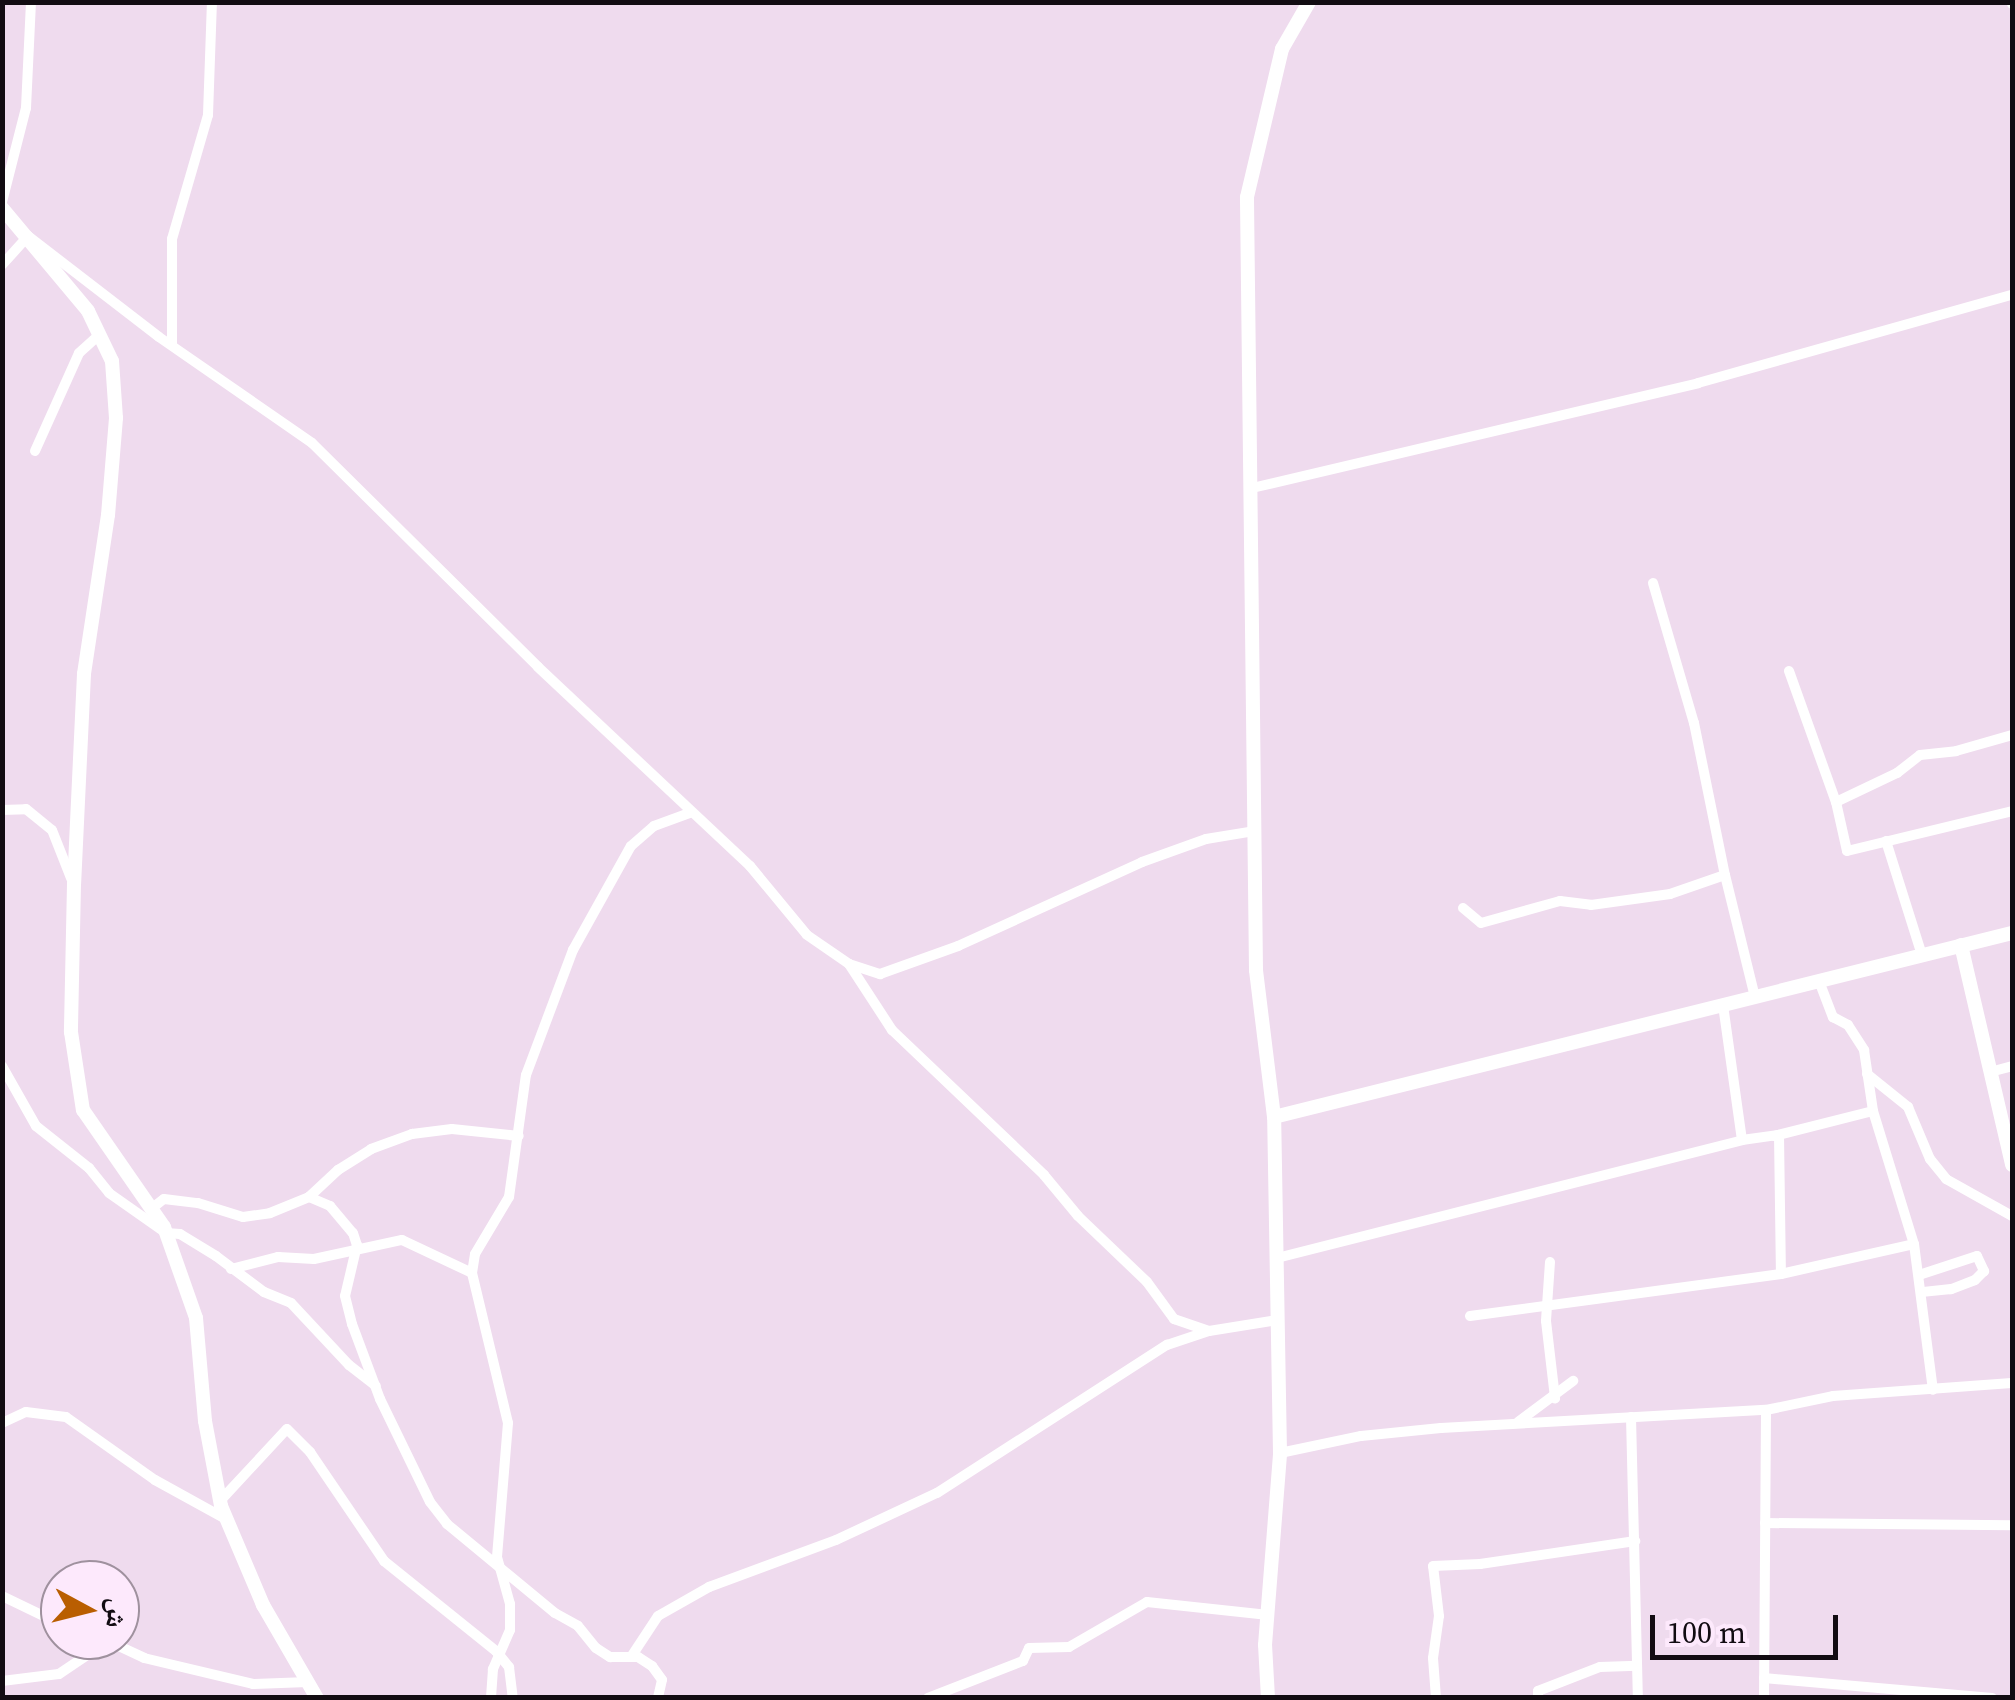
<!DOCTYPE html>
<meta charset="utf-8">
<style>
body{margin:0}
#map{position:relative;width:2015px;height:1700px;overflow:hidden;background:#efdbee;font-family:"Source Serif 4","Noto Naskh Arabic",serif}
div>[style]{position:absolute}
.street>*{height:10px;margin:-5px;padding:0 5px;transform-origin:5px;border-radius:5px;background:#fff}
.secondary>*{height:14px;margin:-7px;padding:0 7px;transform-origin:7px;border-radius:7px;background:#fff}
span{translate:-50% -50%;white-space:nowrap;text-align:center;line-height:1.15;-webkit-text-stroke:10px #fde9fc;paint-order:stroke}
.frame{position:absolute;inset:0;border:5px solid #120c12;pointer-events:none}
.north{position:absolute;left:40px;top:1560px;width:100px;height:100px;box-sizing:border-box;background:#fde9fc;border:2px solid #9f919e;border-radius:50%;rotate:97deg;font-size:28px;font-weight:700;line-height:40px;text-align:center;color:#120c12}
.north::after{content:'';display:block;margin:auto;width:35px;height:45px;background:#b95e01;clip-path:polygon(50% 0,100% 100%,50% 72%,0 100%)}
.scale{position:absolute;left:1650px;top:1615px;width:188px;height:45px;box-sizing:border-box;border:5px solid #120c12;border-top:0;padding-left:12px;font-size:30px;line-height:35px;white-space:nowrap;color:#120c12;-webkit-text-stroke:8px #fde9fc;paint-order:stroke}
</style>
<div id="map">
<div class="street">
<div style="left:2012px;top:2px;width:2px;rotate:90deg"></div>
<div style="left:2px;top:202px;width:97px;rotate:-75.7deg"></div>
<div style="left:26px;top:108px;width:106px;rotate:-87.3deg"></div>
<div style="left:2px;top:265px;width:39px;rotate:-48deg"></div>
<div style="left:28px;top:236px;width:165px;rotate:37.6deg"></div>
<div style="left:159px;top:337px;width:186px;rotate:34.7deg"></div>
<div style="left:312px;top:443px;width:318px;rotate:44.7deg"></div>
<div style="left:538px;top:667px;width:291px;rotate:43.2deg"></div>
<div style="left:750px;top:866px;width:89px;rotate:50.4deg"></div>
<div style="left:807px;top:935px;width:51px;rotate:34.6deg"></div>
<div style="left:849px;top:964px;width:33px;rotate:18deg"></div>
<div style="left:880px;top:974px;width:83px;rotate:-19.7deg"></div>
<div style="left:958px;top:946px;width:202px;rotate:-24.5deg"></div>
<div style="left:1142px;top:862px;width:68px;rotate:-19.8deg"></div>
<div style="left:1206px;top:839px;width:50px;rotate:-9.3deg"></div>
<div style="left:172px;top:345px;width:106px;rotate:-90deg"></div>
<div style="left:172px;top:239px;width:129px;rotate:-73.8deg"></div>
<div style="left:208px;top:115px;width:113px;rotate:-88deg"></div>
<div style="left:35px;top:451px;width:107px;rotate:-65.8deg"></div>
<div style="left:79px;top:353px;width:28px;rotate:-42deg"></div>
<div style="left:1252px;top:488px;width:458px;rotate:-13.2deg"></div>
<div style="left:1698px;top:383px;width:326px;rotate:-15.7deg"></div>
<div style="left:1653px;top:583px;width:146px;rotate:73.7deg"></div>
<div style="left:1694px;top:723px;width:155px;rotate:78.5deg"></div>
<div style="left:1789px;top:671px;width:139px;rotate:70.3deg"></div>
<div style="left:1836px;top:802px;width:50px;rotate:77.3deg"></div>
<div style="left:1847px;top:851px;width:170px;rotate:-13.6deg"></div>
<div style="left:1836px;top:802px;width:68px;rotate:-25.4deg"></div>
<div style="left:1897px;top:773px;width:29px;rotate:-38deg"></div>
<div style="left:1920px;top:755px;width:36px;rotate:-6deg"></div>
<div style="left:1956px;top:751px;width:58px;rotate:-15.9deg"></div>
<div style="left:2px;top:810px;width:24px;rotate:-2deg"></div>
<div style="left:26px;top:809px;width:33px;rotate:39deg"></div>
<div style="left:52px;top:830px;width:52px;rotate:68.4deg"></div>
<div style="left:1886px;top:841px;width:120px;rotate:72.5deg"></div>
<div style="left:1463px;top:908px;width:23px;rotate:40deg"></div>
<div style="left:1481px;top:923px;width:82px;rotate:-15.6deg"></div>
<div style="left:1560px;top:901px;width:31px;rotate:7deg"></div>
<div style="left:1591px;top:905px;width:80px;rotate:-7.9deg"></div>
<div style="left:1670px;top:894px;width:58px;rotate:-19.1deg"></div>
<div style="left:1725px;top:875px;width:126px;rotate:76.2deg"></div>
<div style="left:849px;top:964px;width:79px;rotate:56.9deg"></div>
<div style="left:892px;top:1030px;width:210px;rotate:43.6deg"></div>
<div style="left:1044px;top:1175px;width:53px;rotate:50.3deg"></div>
<div style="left:1078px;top:1216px;width:95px;rotate:43.7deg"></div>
<div style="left:1147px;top:1282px;width:46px;rotate:53.9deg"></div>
<div style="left:1174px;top:1319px;width:37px;rotate:19deg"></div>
<div style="left:1209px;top:1331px;width:70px;rotate:-9.1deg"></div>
<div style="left:1819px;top:981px;width:39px;rotate:69deg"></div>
<div style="left:1833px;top:1017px;width:17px;rotate:28deg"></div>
<div style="left:1848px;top:1025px;width:30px;rotate:57deg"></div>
<div style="left:1864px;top:1050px;width:62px;rotate:81.6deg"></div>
<div style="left:1723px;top:1005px;width:136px;rotate:82deg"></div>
<div style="left:1742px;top:1140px;width:37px;rotate:-8deg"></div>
<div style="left:1779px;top:1135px;width:139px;rotate:89.2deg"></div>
<div style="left:1781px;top:1274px;width:136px;rotate:-12.7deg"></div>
<div style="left:1914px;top:1244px;width:147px;rotate:82.6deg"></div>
<div style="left:2px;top:1066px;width:69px;rotate:60.5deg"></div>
<div style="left:36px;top:1126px;width:68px;rotate:38.4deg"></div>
<div style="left:89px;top:1168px;width:32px;rotate:51deg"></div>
<div style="left:109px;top:1193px;width:70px;rotate:35.1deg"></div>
<div style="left:166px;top:1233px;width:14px;rotate:4deg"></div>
<div style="left:180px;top:1234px;width:42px;rotate:31.4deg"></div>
<div style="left:216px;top:1256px;width:60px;rotate:36.9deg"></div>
<div style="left:264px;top:1292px;width:29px;rotate:22deg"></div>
<div style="left:291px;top:1303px;width:85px;rotate:46.9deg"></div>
<div style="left:349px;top:1365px;width:34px;rotate:38deg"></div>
<div style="left:1990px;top:1072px;width:23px;rotate:-15deg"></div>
<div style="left:1867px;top:1074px;width:53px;rotate:38.8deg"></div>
<div style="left:1908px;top:1107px;width:56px;rotate:67.1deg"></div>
<div style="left:1930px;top:1159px;width:26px;rotate:51deg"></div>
<div style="left:1946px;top:1179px;width:76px;rotate:29.3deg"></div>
<div style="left:1774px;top:1136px;width:102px;rotate:-14.2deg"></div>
<div style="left:1873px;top:1111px;width:139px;rotate:72.9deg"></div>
<div style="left:309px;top:1197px;width:40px;rotate:-43deg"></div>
<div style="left:338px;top:1170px;width:39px;rotate:-32deg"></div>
<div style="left:371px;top:1149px;width:44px;rotate:-20.1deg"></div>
<div style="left:412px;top:1134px;width:40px;rotate:-7.1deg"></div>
<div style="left:452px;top:1129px;width:67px;rotate:6deg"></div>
<div style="left:151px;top:1209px;width:16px;rotate:-38deg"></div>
<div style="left:164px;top:1199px;width:34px;rotate:7deg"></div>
<div style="left:198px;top:1203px;width:47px;rotate:17.3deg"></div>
<div style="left:243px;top:1217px;width:27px;rotate:-8deg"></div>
<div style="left:270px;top:1213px;width:42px;rotate:-22.3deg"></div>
<div style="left:309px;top:1197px;width:23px;rotate:23deg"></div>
<div style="left:330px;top:1206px;width:35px;rotate:50deg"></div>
<div style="left:353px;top:1233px;width:13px;rotate:72deg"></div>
<div style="left:357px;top:1245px;width:52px;rotate:103.2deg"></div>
<div style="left:345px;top:1296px;width:29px;rotate:76deg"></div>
<div style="left:352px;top:1324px;width:80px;rotate:69.5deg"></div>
<div style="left:380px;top:1399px;width:114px;rotate:64.1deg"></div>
<div style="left:430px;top:1502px;width:28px;rotate:52deg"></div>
<div style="left:447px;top:1524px;width:140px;rotate:39.5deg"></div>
<div style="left:555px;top:1613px;width:26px;rotate:29deg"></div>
<div style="left:578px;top:1626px;width:28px;rotate:51deg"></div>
<div style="left:596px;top:1648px;width:17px;rotate:33deg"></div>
<div style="left:610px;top:1657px;width:28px"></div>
<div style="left:638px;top:1657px;width:17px;rotate:33deg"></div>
<div style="left:652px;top:1666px;width:17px;rotate:54deg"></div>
<div style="left:662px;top:1680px;width:18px;rotate:103deg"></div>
<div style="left:1277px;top:1258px;width:480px;rotate:-14.2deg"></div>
<div style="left:1550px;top:1262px;width:59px;rotate:93.9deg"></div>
<div style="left:1546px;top:1321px;width:78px;rotate:83.3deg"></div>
<div style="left:231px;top:1269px;width:49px;rotate:-14.3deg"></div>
<div style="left:278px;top:1257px;width:36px;rotate:3deg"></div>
<div style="left:314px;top:1259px;width:90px;rotate:-12.2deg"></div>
<div style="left:402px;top:1240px;width:77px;rotate:25.2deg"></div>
<div style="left:472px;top:1273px;width:154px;rotate:76.5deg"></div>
<div style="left:508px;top:1423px;width:134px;rotate:94.7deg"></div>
<div style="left:497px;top:1557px;width:49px;rotate:74.5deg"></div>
<div style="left:510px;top:1604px;width:26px;rotate:90deg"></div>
<div style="left:510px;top:1630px;width:43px;rotate:113.6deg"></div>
<div style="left:493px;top:1669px;width:29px;rotate:94deg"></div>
<div style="left:472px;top:1273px;width:19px;rotate:-81deg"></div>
<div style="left:475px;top:1254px;width:66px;rotate:-59.2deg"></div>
<div style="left:509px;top:1197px;width:123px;rotate:-82.1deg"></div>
<div style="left:526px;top:1075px;width:134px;rotate:-69.4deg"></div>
<div style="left:573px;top:950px;width:119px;rotate:-60.9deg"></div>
<div style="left:631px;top:846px;width:30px;rotate:-41deg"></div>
<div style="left:654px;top:826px;width:40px;rotate:-20.2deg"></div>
<div style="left:1919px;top:1275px;width:61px;rotate:-18.1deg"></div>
<div style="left:1977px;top:1256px;width:17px;rotate:65deg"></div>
<div style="left:1984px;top:1271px;width:13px;rotate:135deg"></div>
<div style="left:1975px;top:1280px;width:26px;rotate:159deg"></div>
<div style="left:1951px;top:1289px;width:30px;rotate:174deg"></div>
<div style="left:1470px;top:1316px;width:314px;rotate:-7.7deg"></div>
<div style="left:1631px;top:1417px;width:281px;rotate:88.6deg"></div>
<div style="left:1518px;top:1422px;width:69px;rotate:-36.7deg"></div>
<div style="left:2px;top:1423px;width:26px;rotate:-25deg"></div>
<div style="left:26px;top:1412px;width:40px;rotate:7.1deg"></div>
<div style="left:66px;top:1417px;width:109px;rotate:35.3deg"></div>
<div style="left:155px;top:1480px;width:81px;rotate:28.8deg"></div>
<div style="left:1280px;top:1453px;width:83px;rotate:-11.9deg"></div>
<div style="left:1361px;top:1436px;width:80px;rotate:-5.7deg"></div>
<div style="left:1441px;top:1428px;width:325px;rotate:-3.2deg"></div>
<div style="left:1766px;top:1410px;width:68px;rotate:-11.8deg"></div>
<div style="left:1833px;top:1396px;width:179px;rotate:-4.2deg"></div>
<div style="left:220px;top:1501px;width:98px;rotate:-47.1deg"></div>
<div style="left:287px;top:1429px;width:33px;rotate:45deg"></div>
<div style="left:310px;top:1452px;width:132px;rotate:55.8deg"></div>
<div style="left:384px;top:1561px;width:144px;rotate:38.8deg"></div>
<div style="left:496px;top:1651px;width:21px;rotate:51deg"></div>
<div style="left:509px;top:1667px;width:31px;rotate:83deg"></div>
<div style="left:1765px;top:1523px;width:247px;rotate:0.5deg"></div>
<div style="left:2px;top:1596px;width:64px;rotate:25.8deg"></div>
<div style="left:631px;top:1657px;width:49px;rotate:-56.6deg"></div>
<div style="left:658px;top:1616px;width:59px;rotate:-29.6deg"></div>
<div style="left:709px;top:1587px;width:135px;rotate:-20.3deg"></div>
<div style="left:836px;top:1540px;width:111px;rotate:-25deg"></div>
<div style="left:937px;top:1493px;width:274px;rotate:-32.8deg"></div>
<div style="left:1167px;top:1345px;width:44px;rotate:-18.4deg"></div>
<div style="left:1764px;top:1678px;width:229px;rotate:5deg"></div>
<div style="left:2px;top:1681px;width:57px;rotate:-7deg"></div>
<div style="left:59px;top:1674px;width:59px;rotate:-34deg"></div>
<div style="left:108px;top:1641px;width:40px;rotate:25deg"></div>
<div style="left:144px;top:1658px;width:112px;rotate:13.4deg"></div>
<div style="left:253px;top:1684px;width:55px;rotate:-2.1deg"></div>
<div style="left:928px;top:1698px;width:102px;rotate:-21.3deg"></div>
<div style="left:1023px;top:1661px;width:14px;rotate:-65deg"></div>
<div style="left:1029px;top:1648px;width:40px;rotate:-1.4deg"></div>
<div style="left:1069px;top:1647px;width:90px;rotate:-30deg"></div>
<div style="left:1147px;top:1602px;width:122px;rotate:6.1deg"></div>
<div style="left:1436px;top:1698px;width:40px;rotate:-94.3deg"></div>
<div style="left:1433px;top:1658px;width:42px;rotate:-81.9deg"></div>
<div style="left:1439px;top:1616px;width:50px;rotate:-96.8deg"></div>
<div style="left:1433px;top:1566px;width:47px;rotate:-2.4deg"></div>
<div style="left:1480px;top:1564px;width:157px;rotate:-8.4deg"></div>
<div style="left:1538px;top:1698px;width:7px;rotate:-90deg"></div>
<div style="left:1538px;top:1691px;width:66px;rotate:-21.2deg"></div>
<div style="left:1600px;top:1667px;width:37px;rotate:-2deg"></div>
<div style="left:1764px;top:1698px;width:288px;rotate:-89.6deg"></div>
</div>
<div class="secondary">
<div style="left:2px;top:208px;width:134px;rotate:50.1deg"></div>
<div style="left:88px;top:311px;width:55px;rotate:64.4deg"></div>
<div style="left:112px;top:361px;width:57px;rotate:86deg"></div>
<div style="left:116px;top:418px;width:97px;rotate:94.7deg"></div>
<div style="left:108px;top:515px;width:161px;rotate:98.6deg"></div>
<div style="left:84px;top:674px;width:210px;rotate:92.7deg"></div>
<div style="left:74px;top:884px;width:148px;rotate:91.2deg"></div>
<div style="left:71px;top:1032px;width:79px;rotate:81.3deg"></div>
<div style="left:83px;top:1110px;width:142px;rotate:55.3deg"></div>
<div style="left:164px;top:1227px;width:96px;rotate:70.6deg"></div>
<div style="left:196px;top:1318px;width:103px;rotate:85deg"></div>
<div style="left:205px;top:1421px;width:86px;rotate:79.3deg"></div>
<div style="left:221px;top:1506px;width:108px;rotate:67deg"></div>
<div style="left:263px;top:1605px;width:108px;rotate:59.9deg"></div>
<div style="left:1961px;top:945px;width:226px;rotate:76.9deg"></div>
<div style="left:1274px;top:1117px;width:761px;rotate:-14deg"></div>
<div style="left:1268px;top:1698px;width:53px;rotate:-93.2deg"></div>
<div style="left:1265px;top:1645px;width:193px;rotate:-85.5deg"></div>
<div style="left:1280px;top:1453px;width:336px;rotate:-91deg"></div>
<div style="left:1274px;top:1117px;width:148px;rotate:-97deg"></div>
<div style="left:1256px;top:970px;width:773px;rotate:-90.67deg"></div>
<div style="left:1247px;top:197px;width:152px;rotate:-76.7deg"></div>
<div style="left:1282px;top:49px;width:54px;rotate:-60.1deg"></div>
</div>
<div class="frame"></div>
<div class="north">ش</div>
<div class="scale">100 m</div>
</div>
